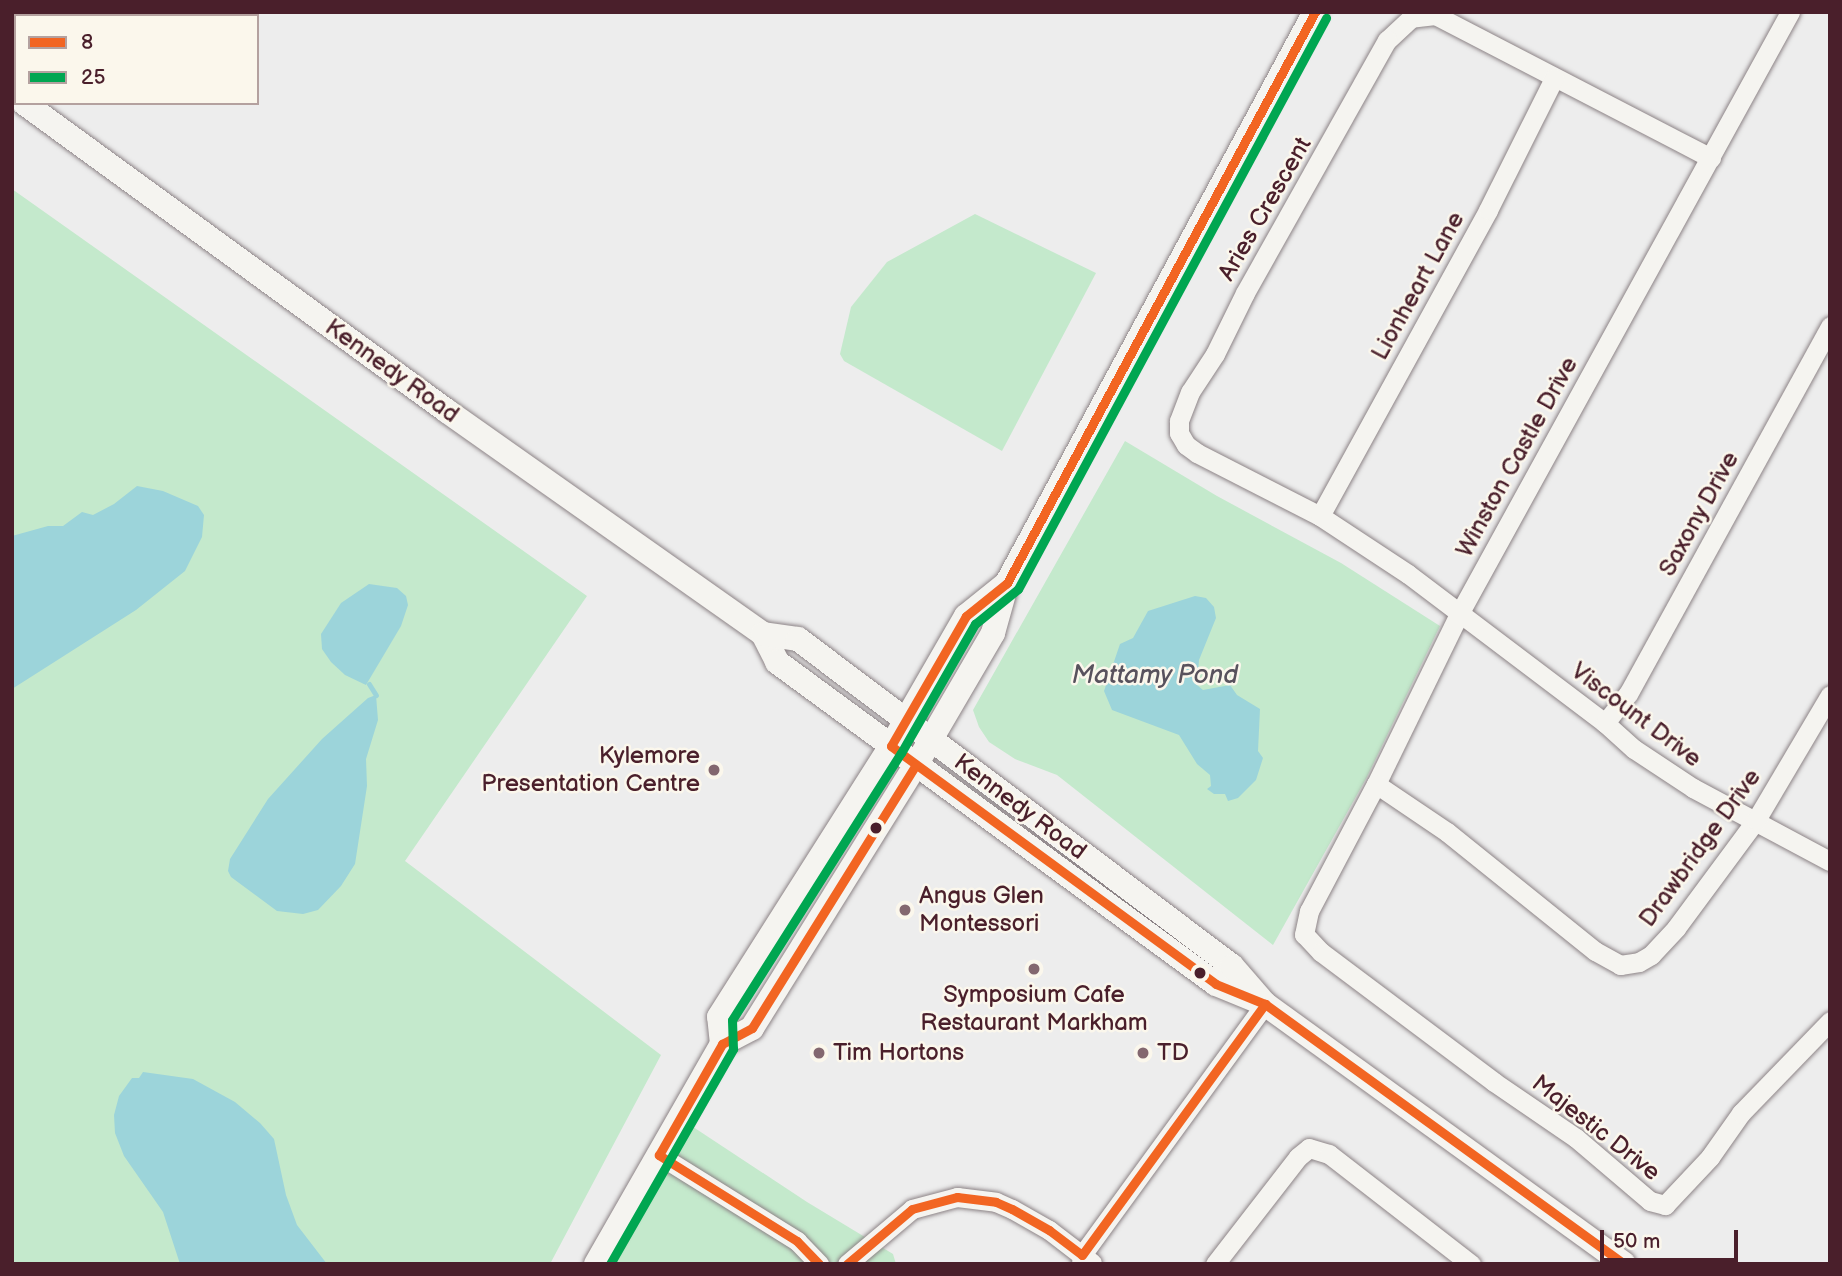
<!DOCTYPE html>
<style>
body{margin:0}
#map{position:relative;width:1842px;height:1276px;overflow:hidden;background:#ededed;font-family:"Balsamiq Sans",sans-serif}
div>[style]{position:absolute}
.green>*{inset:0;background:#c4e9cc}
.water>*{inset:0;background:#9cd4da}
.stream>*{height:5px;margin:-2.5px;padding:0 2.5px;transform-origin:2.5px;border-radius:2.5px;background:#9cd4da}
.roads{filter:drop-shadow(0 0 2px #8c8386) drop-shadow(0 0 2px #8c8386)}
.minor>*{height:19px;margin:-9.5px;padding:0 9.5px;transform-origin:9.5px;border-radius:9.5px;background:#f5f4f0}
.major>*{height:24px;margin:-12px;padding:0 12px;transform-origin:12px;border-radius:12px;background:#f5f4f0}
.bus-1>*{height:9px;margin:-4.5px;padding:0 4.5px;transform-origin:4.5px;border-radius:4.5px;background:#f26522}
.bus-2>*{height:9px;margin:-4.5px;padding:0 4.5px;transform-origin:4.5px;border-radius:4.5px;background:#00a651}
.dots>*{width:19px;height:19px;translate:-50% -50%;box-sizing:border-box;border:4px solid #fbf7ec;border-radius:50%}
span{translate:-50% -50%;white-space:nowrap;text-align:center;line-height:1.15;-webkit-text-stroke:5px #fbf7ec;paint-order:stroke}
.street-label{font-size:24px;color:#4a1f2b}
.poi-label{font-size:24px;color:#4a1f2b}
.right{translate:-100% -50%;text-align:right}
.left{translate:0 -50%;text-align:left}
.water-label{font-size:26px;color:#58525d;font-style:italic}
.frame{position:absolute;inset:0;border:14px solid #4a1f2b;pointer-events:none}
.legend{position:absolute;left:14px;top:14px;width:245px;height:91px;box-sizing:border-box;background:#fbf7ec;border:2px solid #b4a19f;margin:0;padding:9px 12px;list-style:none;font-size:21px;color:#4a1f2b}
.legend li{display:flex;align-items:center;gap:14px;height:35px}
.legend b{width:35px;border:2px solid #b4a19f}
.scale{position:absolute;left:1600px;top:1230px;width:138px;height:32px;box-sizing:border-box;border:4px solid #4a1f2b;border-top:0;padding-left:9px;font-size:21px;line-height:24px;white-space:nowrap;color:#4a1f2b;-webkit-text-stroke:5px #fbf7ec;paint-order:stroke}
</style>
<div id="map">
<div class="green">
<div style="clip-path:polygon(12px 189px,587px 596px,405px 861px,661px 1055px,550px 1264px,12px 1264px)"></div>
<div style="clip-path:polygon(975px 214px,1096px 273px,1002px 451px,844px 361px,840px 354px,851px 307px,887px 262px)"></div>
<div style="clip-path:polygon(1125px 441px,1217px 496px,1341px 563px,1440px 626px,1367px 777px,1273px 945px,1057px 775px,1015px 759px,989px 742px,979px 727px,973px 710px)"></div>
<div style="clip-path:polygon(675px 1115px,807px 1202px,893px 1254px,896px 1264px,590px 1264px)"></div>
</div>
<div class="water">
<div style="clip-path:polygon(137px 486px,163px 491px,198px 506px,204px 515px,202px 537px,185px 571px,136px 610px,12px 689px,12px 536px,48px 526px,63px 526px,82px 512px,93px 515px,114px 504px)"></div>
<div style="clip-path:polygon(369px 584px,397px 588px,406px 596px,408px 605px,401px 626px,366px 685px,345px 675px,331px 662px,322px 649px,321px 634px,341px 603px)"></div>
<div style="clip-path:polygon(1195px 596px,1206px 598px,1214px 607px,1216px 618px,1199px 660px,1197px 685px,1203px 690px,1230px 685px,1237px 695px,1260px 709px,1258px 751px,1263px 758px,1256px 780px,1238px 798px,1228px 801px,1225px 794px,1214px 794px,1207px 789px,1211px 786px,1210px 775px,1197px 764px,1179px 735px,1112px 710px,1104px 691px,1120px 644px,1133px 638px,1148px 611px)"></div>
<div style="clip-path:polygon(376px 695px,378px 720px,366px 759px,367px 786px,355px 864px,341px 886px,318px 910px,303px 914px,277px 911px,231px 877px,228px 871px,230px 859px,268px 799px,322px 739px,368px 698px)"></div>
<div style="clip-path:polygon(143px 1072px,193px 1079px,235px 1102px,260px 1123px,274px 1139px,286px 1195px,297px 1225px,327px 1264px,180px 1264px,163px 1212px,124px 1156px,115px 1133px,114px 1115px,119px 1096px,132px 1078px,139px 1078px)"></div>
</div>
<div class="stream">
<div style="left:369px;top:684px;width:13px;rotate:58deg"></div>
</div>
<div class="roads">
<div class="minor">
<div style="left:1790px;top:12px;width:687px;rotate:118.8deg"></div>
<div style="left:1459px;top:614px;width:189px;rotate:116deg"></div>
<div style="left:1376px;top:784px;width:144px;rotate:117.8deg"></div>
<div style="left:1309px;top:911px;width:24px;rotate:102deg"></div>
<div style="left:1304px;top:934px;width:25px;rotate:47deg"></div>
<div style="left:1321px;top:952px;width:216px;rotate:36.9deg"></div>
<div style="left:1494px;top:1082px;width:99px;rotate:34.3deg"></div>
<div style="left:1576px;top:1138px;width:97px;rotate:40.4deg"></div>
<div style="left:1650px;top:1201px;width:16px;rotate:15deg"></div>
<div style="left:1665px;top:1205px;width:66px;rotate:-46.8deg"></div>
<div style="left:1710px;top:1157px;width:54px;rotate:-54.8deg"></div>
<div style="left:1741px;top:1113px;width:128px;rotate:-45.9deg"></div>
<div style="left:1711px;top:158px;width:311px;rotate:-152.6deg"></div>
<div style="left:1435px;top:15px;width:24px;rotate:173deg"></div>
<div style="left:1411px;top:18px;width:33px;rotate:137deg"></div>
<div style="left:1387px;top:40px;width:290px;rotate:119.3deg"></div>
<div style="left:1245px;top:293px;width:68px;rotate:116.2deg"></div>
<div style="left:1215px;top:354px;width:45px;rotate:123.3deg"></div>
<div style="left:1190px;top:392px;width:31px;rotate:111deg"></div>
<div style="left:1179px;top:421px;width:12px;rotate:90deg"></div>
<div style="left:1179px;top:433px;width:14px;rotate:60deg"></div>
<div style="left:1186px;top:445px;width:14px;rotate:36deg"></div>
<div style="left:1197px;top:453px;width:138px;rotate:27.1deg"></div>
<div style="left:1320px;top:516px;width:105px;rotate:33.4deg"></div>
<div style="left:1408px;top:574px;width:247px;rotate:37.1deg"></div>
<div style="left:1605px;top:723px;width:39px;rotate:42deg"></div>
<div style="left:1634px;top:749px;width:71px;rotate:33.5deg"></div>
<div style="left:1693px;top:788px;width:155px;rotate:28.1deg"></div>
<div style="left:1320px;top:516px;width:349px;rotate:-61.2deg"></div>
<div style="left:1488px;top:210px;width:148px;rotate:-63.4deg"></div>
<div style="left:1605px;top:723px;width:37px;rotate:-52deg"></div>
<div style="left:1628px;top:694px;width:420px;rotate:-61.2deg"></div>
<div style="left:1376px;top:784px;width:86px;rotate:34.1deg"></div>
<div style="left:1447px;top:832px;width:190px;rotate:38.8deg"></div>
<div style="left:1595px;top:951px;width:29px;rotate:29deg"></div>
<div style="left:1620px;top:965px;width:19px;rotate:-9deg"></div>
<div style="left:1639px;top:962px;width:14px;rotate:-30deg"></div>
<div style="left:1651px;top:955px;width:37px;rotate:-47deg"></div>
<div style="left:1676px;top:928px;width:134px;rotate:-53.5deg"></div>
<div style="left:1756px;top:820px;width:145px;rotate:-59.4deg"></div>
<div style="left:659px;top:1155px;width:163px;rotate:31.9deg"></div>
<div style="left:797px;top:1241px;width:32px;rotate:46deg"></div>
<div style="left:847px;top:1264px;width:85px;rotate:-40.2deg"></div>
<div style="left:912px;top:1209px;width:47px;rotate:-14.9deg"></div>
<div style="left:957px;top:1197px;width:39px;rotate:7deg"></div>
<div style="left:996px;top:1202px;width:17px;rotate:24deg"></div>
<div style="left:1012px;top:1209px;width:43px;rotate:29.6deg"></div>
<div style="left:1049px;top:1230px;width:54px;rotate:37.5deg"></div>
<div style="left:1081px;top:1264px;width:9px;rotate:-84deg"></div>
<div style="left:1082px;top:1255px;width:311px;rotate:-53.9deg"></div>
<div style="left:1215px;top:1264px;width:135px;rotate:-52.2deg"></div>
<div style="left:1298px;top:1157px;width:14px;rotate:-39deg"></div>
<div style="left:1309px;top:1148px;width:21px;rotate:17deg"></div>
<div style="left:1329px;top:1154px;width:180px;rotate:37.8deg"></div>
</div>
<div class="major">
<div style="left:24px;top:103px;width:523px;rotate:36.06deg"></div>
<div style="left:447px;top:411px;width:387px;rotate:35.2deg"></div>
<div style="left:763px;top:634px;width:31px;rotate:63deg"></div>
<div style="left:777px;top:662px;width:544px;rotate:36.26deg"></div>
<div style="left:1216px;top:984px;width:53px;rotate:22.2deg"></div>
<div style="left:763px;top:634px;width:35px;rotate:8deg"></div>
<div style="left:798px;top:639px;width:543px;rotate:37deg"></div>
<div style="left:1232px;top:966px;width:50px;rotate:49deg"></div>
<div style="left:1265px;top:1004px;width:443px;rotate:35.9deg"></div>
<div style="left:722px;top:1044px;width:27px;rotate:-96deg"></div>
<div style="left:719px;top:1017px;width:321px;rotate:-57.6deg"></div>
<div style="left:891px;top:746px;width:150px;rotate:-60deg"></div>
<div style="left:966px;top:616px;width:53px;rotate:-38.8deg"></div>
<div style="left:596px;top:1264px;width:254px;rotate:-60.2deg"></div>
<div style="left:722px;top:1044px;width:34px;rotate:-28deg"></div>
<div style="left:752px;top:1028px;width:310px;rotate:-58.1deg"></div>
<div style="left:916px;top:765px;width:153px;rotate:-59.7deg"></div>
<div style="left:993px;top:633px;width:52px;rotate:-74.4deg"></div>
<div style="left:1007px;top:583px;width:649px;rotate:-61.66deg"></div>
</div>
</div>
<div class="bus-1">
<div style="left:1315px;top:12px;width:649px;rotate:118.34deg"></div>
<div style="left:1007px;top:583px;width:53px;rotate:141.2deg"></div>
<div style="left:966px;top:616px;width:150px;rotate:120deg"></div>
<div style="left:891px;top:746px;width:403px;rotate:36.2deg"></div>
<div style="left:1216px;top:984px;width:53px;rotate:22.2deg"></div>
<div style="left:1265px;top:1004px;width:443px;rotate:35.9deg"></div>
<div style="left:819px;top:1264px;width:32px;rotate:-134deg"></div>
<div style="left:797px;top:1241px;width:163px;rotate:-148.1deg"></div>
<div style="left:659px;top:1155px;width:128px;rotate:-60.4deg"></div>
<div style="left:722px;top:1044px;width:34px;rotate:-28deg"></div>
<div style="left:752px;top:1028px;width:310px;rotate:-58.1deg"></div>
<div style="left:847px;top:1264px;width:85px;rotate:-40.2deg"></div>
<div style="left:912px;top:1209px;width:47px;rotate:-14.9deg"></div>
<div style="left:957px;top:1197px;width:39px;rotate:7deg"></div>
<div style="left:996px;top:1202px;width:17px;rotate:24deg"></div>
<div style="left:1012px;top:1209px;width:43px;rotate:29.6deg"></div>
<div style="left:1049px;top:1230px;width:41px;rotate:37.1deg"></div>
<div style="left:1082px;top:1255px;width:311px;rotate:-53.9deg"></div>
</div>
<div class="bus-2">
<div style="left:610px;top:1264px;width:248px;rotate:-60.2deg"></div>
<div style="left:733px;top:1049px;width:29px;rotate:-92deg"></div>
<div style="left:732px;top:1020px;width:316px;rotate:-57.7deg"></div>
<div style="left:901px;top:753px;width:149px;rotate:-60.2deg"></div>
<div style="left:975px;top:624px;width:55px;rotate:-39.1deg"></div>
<div style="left:1018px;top:589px;width:649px;rotate:-61.66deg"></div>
</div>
<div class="dots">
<div style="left:714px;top:770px;background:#83676f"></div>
<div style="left:876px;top:828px;background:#4a1f2b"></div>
<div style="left:905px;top:910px;background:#83676f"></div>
<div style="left:1034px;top:969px;background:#83676f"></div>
<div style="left:1200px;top:973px;background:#4a1f2b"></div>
<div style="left:819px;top:1053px;background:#83676f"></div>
<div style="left:1143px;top:1053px;background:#83676f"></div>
</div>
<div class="street-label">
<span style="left:1265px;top:209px;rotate:-60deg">Aries Crescent</span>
<span style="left:1418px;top:286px;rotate:-61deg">Lionheart Lane</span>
<span style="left:392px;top:371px;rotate:36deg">Kennedy Road</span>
<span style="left:1517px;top:457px;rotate:-61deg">Winston Castle Drive</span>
<span style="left:1699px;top:514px;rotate:-61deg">Saxony Drive</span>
<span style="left:1636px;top:715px;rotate:37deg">Viscount Drive</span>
<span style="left:1020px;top:807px;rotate:37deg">Kennedy Road</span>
<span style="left:1700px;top:848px;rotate:-54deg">Drawbridge Drive</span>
<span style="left:1596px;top:1128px;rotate:38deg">Majestic Drive</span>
</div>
<div class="poi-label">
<span class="right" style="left:700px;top:770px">Kylemore<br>Presentation Centre</span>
<span class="left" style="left:919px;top:910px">Angus Glen<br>Montessori</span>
<span style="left:1034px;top:1009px">Symposium Cafe<br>Restaurant Markham</span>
<span class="left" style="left:833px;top:1053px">Tim Hortons</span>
<span class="left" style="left:1157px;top:1053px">TD</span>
</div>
<div class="water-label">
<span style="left:1155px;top:676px">Mattamy Pond</span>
</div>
<div class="frame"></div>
<ul class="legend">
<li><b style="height:9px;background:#f26522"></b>8</li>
<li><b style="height:9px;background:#00a651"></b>25</li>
</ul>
<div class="scale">50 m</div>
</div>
